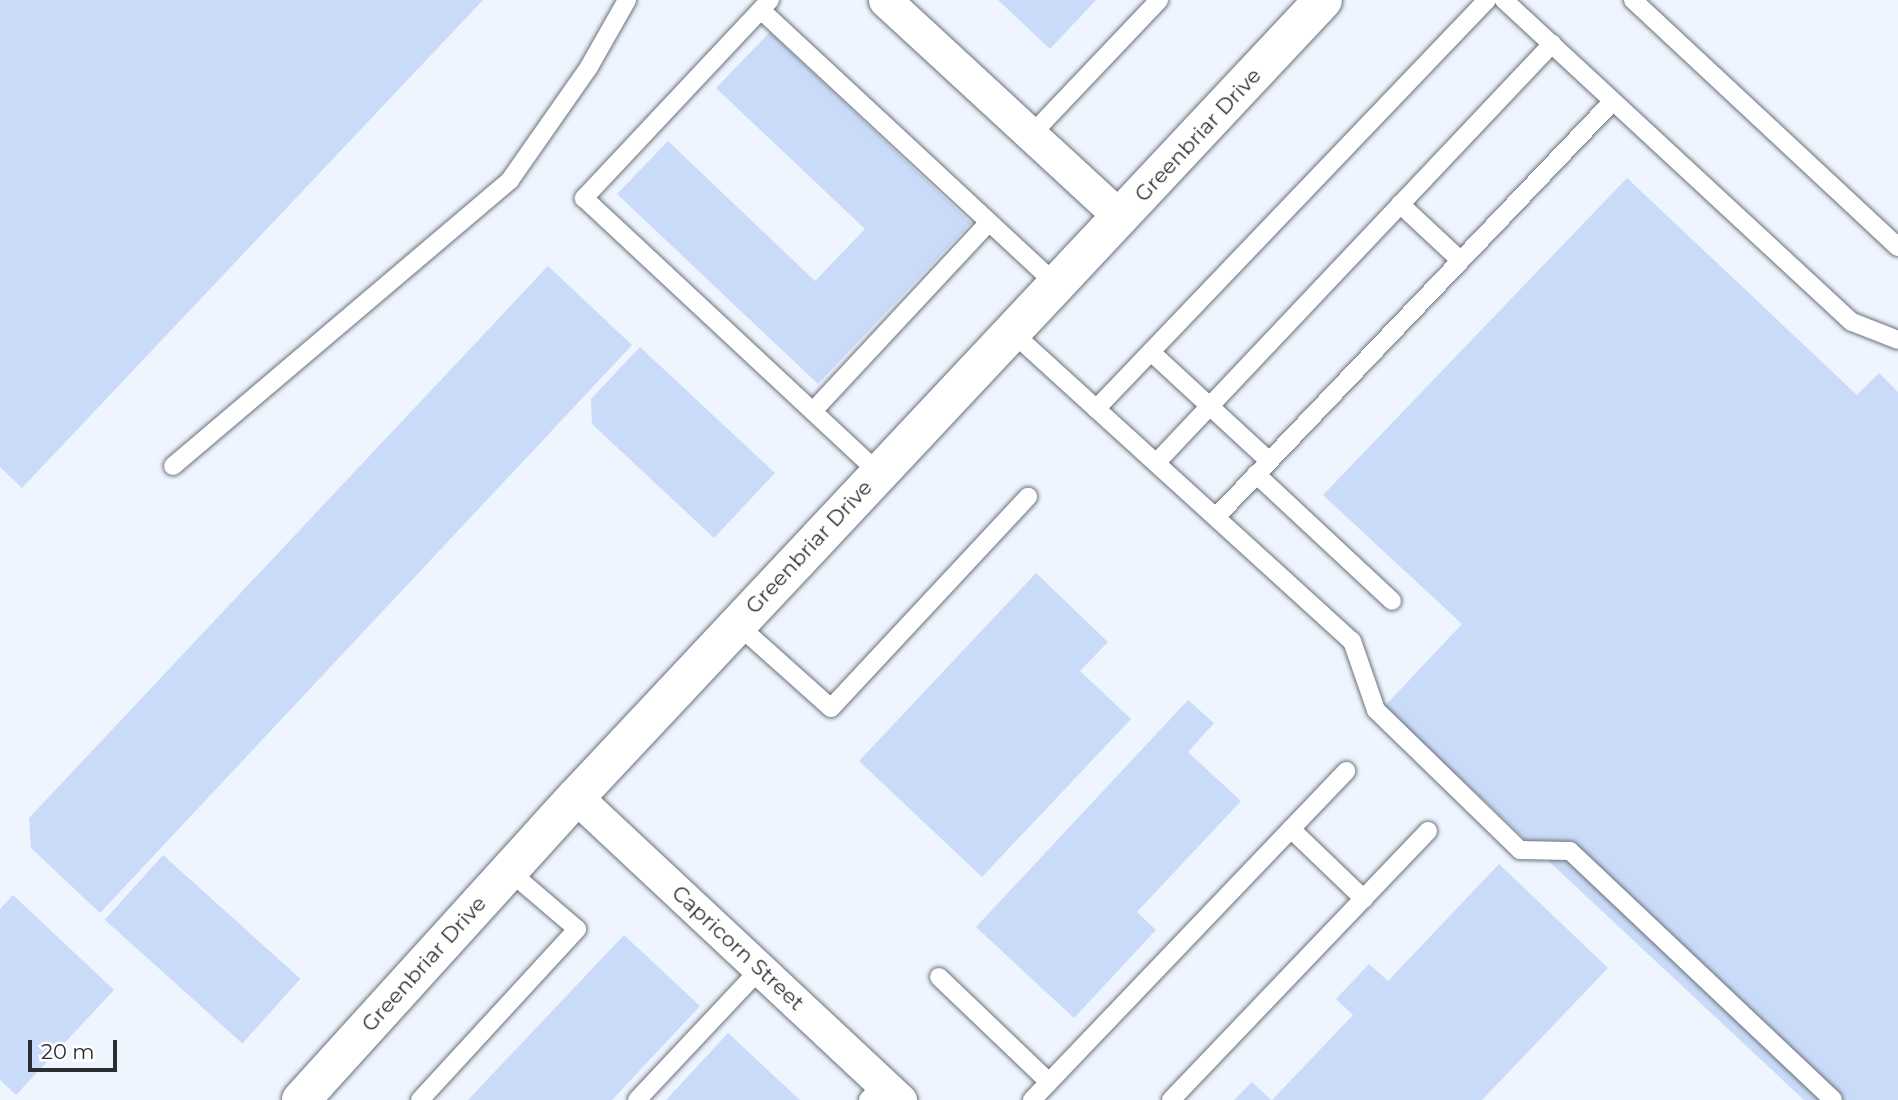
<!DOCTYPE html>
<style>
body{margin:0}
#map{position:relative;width:1898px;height:1100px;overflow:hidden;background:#eff5ff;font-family:Montserrat,sans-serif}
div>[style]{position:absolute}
.building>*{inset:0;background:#c9dbf8;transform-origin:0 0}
.roads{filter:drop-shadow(0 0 2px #6a717b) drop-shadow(0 0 2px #6a717b)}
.service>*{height:18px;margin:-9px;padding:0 9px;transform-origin:9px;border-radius:9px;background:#fff}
.minor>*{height:33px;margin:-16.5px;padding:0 16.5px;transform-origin:16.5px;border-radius:16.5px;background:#fff}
.tertiary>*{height:38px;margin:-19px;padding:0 19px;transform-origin:19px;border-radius:19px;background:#fff}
span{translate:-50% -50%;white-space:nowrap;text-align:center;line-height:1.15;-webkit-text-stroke:5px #fff;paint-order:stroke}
.street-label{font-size:21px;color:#2a2d31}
.scale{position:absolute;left:28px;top:1040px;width:89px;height:32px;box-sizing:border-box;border:4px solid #2a2d31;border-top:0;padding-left:9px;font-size:21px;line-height:24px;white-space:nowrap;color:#2a2d31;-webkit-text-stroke:5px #fff;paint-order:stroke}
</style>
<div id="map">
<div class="building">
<div style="clip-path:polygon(0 0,483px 0,22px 488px,0 467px)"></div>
<div style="clip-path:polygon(998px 0,1096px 0,1050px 49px)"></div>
<div style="clip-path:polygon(770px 32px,971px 223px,818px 384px,617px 194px,668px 141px,815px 281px,865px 229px,716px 88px)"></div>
<div style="clip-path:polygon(1627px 178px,1857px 395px,1879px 373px,1898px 392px,1898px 1100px,1804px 1100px,1384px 707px,1462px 624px,1323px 495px)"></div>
<div style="clip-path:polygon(548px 266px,632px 345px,100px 913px,31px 848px,29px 818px)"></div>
<div style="clip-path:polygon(640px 347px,775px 473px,714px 538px,592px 424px,591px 399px)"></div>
<div style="clip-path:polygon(1036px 573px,1108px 642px,1080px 671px,1131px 719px,982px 877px,859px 761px)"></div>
<div style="clip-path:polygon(1188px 700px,1214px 723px,1188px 752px,1241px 801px,1137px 912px,1156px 930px,1074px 1018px,976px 927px)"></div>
<div style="left:163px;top:855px;width:185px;height:87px;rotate:42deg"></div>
<div style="clip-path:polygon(1499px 864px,1608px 968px,1482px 1100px,1272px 1100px,1353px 1015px,1336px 999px,1369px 964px,1388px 981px)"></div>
<div style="clip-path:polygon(13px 895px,114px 990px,16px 1095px,0 1080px,0 909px)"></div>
<div style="clip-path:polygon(624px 935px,700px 1006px,612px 1100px,468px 1100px)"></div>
<div style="clip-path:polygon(728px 1033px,800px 1100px,666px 1100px)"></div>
<div style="clip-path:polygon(1252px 1082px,1271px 1100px,1234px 1100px)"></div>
</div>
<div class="roads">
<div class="service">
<div style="left:770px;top:0;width:272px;rotate:133.2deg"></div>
<div style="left:584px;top:198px;width:403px;rotate:43deg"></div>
<div style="left:1504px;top:0;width:474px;rotate:42.8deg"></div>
<div style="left:1852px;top:322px;width:49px;rotate:21.4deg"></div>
<div style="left:1633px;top:0;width:362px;rotate:43deg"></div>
<div style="left:761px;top:10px;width:404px;rotate:42.9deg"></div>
<div style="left:1031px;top:135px;width:186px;rotate:-46.5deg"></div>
<div style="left:1400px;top:204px;width:82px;rotate:43deg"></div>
<div style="left:1013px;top:333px;width:458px;rotate:42.3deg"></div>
<div style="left:1352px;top:641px;width:73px;rotate:70.8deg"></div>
<div style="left:1376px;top:710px;width:201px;rotate:44.2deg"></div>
<div style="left:1520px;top:850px;width:50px;rotate:1.1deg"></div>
<div style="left:1570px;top:851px;width:362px;rotate:43.4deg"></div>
<div style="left:1151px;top:352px;width:161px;rotate:42.7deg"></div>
<div style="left:1096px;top:409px;width:566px;rotate:-46.29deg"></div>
<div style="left:813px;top:411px;width:258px;rotate:-47deg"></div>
<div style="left:1156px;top:463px;width:577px;rotate:-46.62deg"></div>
<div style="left:173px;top:466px;width:442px;rotate:-40.3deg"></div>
<div style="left:510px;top:180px;width:138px;rotate:-55deg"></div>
<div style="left:589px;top:67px;width:77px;rotate:-60.4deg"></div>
<div style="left:1256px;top:474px;width:186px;rotate:43deg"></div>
<div style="left:1216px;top:517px;width:575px;rotate:-46.34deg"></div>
<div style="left:737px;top:624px;width:126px;rotate:41.8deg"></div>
<div style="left:831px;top:708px;width:289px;rotate:-47deg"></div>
<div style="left:1291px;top:829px;width:101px;rotate:43.8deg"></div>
<div style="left:939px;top:977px;width:152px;rotate:43.7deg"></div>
<div style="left:420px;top:1100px;width:232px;rotate:-47.4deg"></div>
<div style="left:577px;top:929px;width:89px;rotate:-139.5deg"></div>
<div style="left:637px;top:1100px;width:180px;rotate:-46.8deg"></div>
<div style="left:868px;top:1100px;width:22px;rotate:-47deg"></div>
<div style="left:1032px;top:1100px;width:455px;rotate:-46.3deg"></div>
<div style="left:1171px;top:1100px;width:372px;rotate:-46.3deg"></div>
</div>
<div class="minor">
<div style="left:885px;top:0;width:321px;rotate:42.7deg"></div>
<div style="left:576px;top:797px;width:444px;rotate:43.1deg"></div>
</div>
<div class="tertiary">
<div style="left:301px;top:1100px;width:409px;rotate:-47.8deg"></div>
<div style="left:576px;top:797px;width:1092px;rotate:-46.85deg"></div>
</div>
</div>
<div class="street-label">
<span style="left:1198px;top:135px;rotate:-47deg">Greenbriar Drive</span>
<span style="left:809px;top:547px;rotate:-47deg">Greenbriar Drive</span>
<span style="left:738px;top:948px;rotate:43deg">Capricorn Street</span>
<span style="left:424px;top:964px;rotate:-48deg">Greenbriar Drive</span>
</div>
<div class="scale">20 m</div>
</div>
